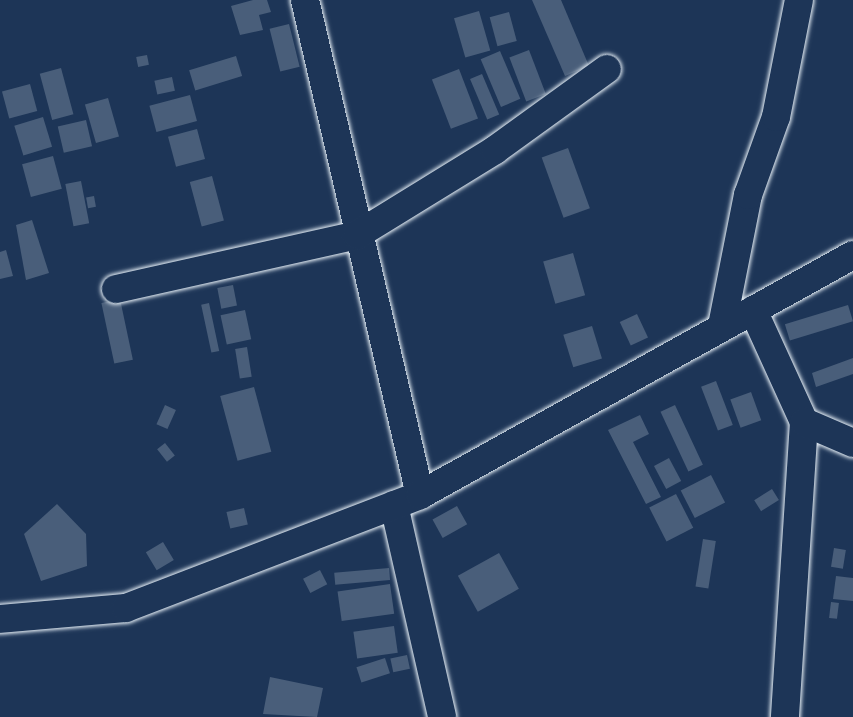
<!DOCTYPE html>
<style>
body{margin:0}
#map{position:relative;width:853px;height:717px;overflow:hidden;background:#1d3557;font-family:"Shantell Sans",sans-serif}
div>[style]{position:absolute}
.building>*{inset:0;background:#495e7a;transform-origin:0 0}
.roads{filter:drop-shadow(0 0 2px #e8f1f8) drop-shadow(0 0 2px #e8f1f8)}
.minor>*{height:28px;margin:-14px;padding:0 14px;transform-origin:14px;border-radius:14px;background:#1d3557}
span{translate:-50% -50%;white-space:nowrap;text-align:center;line-height:1.15;-webkit-text-stroke:6px #1d3557;paint-order:stroke}
</style>
<div id="map">
<div class="building">
<div style="clip-path:polygon(253px 0,267px 0,271px 12px,259px 15px,263px 30px,240px 35px,231px 6px)"></div>
<div style="clip-path:polygon(532px 0,561px 0,589px 66px,565px 76px)"></div>
<div style="left:479px;top:11px;width:41px;height:26px;rotate:74deg"></div>
<div style="left:509px;top:12px;width:30px;height:20px;rotate:75deg"></div>
<div style="left:289px;top:24px;width:44px;height:20px;rotate:76deg"></div>
<div style="left:529px;top:50px;width:47px;height:21px;rotate:69deg"></div>
<div style="left:500px;top:51px;width:52px;height:21px;rotate:67deg"></div>
<div style="left:147px;top:55px;width:10px;height:11px;rotate:79deg"></div>
<div style="left:236px;top:56px;width:21px;height:49px;rotate:73deg"></div>
<div style="left:61px;top:68px;width:48px;height:22px;rotate:75deg"></div>
<div style="left:459px;top:69px;width:53px;height:29px;rotate:69deg"></div>
<div style="left:482px;top:74px;width:44px;height:13px;rotate:67deg"></div>
<div style="left:172px;top:77px;width:14px;height:18px;rotate:78deg"></div>
<div style="left:30px;top:84px;width:28px;height:29px;rotate:75deg"></div>
<div style="left:190px;top:95px;width:27px;height:42px;rotate:75deg"></div>
<div style="left:108px;top:98px;width:40px;height:24px;rotate:74deg"></div>
<div style="left:43px;top:117px;width:31px;height:30px;rotate:73deg"></div>
<div style="left:86px;top:120px;width:27px;height:29px;rotate:77deg"></div>
<div style="left:197px;top:129px;width:31px;height:30px;rotate:75deg"></div>
<div style="left:568px;top:148px;width:64px;height:28px;rotate:70deg"></div>
<div style="left:53px;top:156px;width:34px;height:32px;rotate:75deg"></div>
<div style="left:212px;top:176px;width:46px;height:23px;rotate:75deg"></div>
<div style="left:81px;top:181px;width:43px;height:16px;rotate:79deg"></div>
<div style="left:94px;top:196px;width:11px;height:8px;rotate:80deg"></div>
<div style="clip-path:polygon(32px 220px,49px 273px,26px 280px,16px 225px)"></div>
<div style="clip-path:polygon(6px 250px,13px 276px,0 279px,0 252px)"></div>
<div style="left:573px;top:253px;width:44px;height:31px;rotate:74deg"></div>
<div style="left:233px;top:285px;width:21px;height:16px;rotate:79deg"></div>
<div style="left:120px;top:299px;width:62px;height:19px;rotate:78deg"></div>
<div style="left:209px;top:303px;width:49px;height:8px;rotate:78deg"></div>
<div style="left:848px;top:305px;width:17px;height:66px;rotate:73deg"></div>
<div style="left:245px;top:310px;width:30px;height:25px;rotate:78deg"></div>
<div style="left:637px;top:314px;width:26px;height:19px;rotate:65deg"></div>
<div style="left:592px;top:326px;width:34px;height:30px;rotate:73deg"></div>
<div style="left:247px;top:347px;width:30px;height:12px;rotate:81deg"></div>
<div style="clip-path:polygon(853px 358px,853px 374px,816px 387px,812px 373px)"></div>
<div style="left:716px;top:381px;width:47px;height:16px;rotate:69deg"></div>
<div style="left:254px;top:387px;width:67px;height:35px;rotate:75deg"></div>
<div style="left:751px;top:392px;width:30px;height:22px;rotate:70deg"></div>
<div style="left:165px;top:405px;width:12px;height:21px;rotate:24deg"></div>
<div style="left:675px;top:405px;width:66px;height:16px;rotate:65deg"></div>
<div style="clip-path:polygon(640px 415px,649px 434px,633px 442px,661px 497px,646px 504px,608px 430px)"></div>
<div style="left:165px;top:443px;width:16px;height:10px;rotate:52deg"></div>
<div style="left:669px;top:458px;width:26px;height:17px;rotate:62deg"></div>
<div style="left:711px;top:475px;width:31px;height:34px;rotate:63deg"></div>
<div style="left:772px;top:489px;width:13px;height:21px;rotate:58deg"></div>
<div style="left:676px;top:494px;width:38px;height:30px;rotate:63deg"></div>
<div style="clip-path:polygon(57px 504px,86px 534px,87px 566px,41px 581px,24px 534px)"></div>
<div style="left:457px;top:506px;width:21px;height:28px;rotate:61deg"></div>
<div style="left:244px;top:508px;width:17px;height:18px;rotate:77deg"></div>
<div style="left:703px;top:539px;width:13px;height:48px;rotate:9deg"></div>
<div style="left:163px;top:542px;width:21px;height:20px;rotate:59deg"></div>
<div style="left:834px;top:548px;width:12px;height:19px;rotate:9deg"></div>
<div style="left:499px;top:553px;width:41px;height:47px;rotate:61deg"></div>
<div style="left:389px;top:568px;width:12px;height:55px;rotate:85deg"></div>
<div style="left:320px;top:570px;width:16px;height:19px;rotate:63deg"></div>
<div style="clip-path:polygon(836px 576px,853px 578px,853px 601px,833px 599px)"></div>
<div style="left:390px;top:584px;width:30px;height:53px;rotate:82deg"></div>
<div style="left:831px;top:602px;width:8px;height:16px;rotate:7deg"></div>
<div style="left:394px;top:626px;width:27px;height:41px;rotate:82deg"></div>
<div style="left:407px;top:655px;width:14px;height:17px;rotate:78deg"></div>
<div style="left:385px;top:658px;width:16px;height:30px;rotate:72deg"></div>
<div style="clip-path:polygon(270px 677px,323px 688px,317px 717px,263px 714px)"></div>
</div>
<div class="roads">
<div class="minor">
<div style="left:305px;top:0;width:508px;rotate:76.92deg"></div>
<div style="left:116px;top:289px;width:247px;rotate:-12.6deg"></div>
<div style="left:357px;top:235px;width:162px;rotate:-31.6deg"></div>
<div style="left:495px;top:150px;width:138px;rotate:-35.9deg"></div>
<div style="left:753px;top:310px;width:123px;rotate:65.5deg"></div>
<div style="left:804px;top:422px;width:296px;rotate:93.7deg"></div>
<div style="left:722px;top:326px;width:134px;rotate:-78.8deg"></div>
<div style="left:748px;top:195px;width:83px;rotate:-70.3deg"></div>
<div style="left:776px;top:117px;width:119px;rotate:-78.9deg"></div>
<div style="left:804px;top:422px;width:53px;rotate:23.2deg"></div>
<div style="left:394px;top:505px;width:217px;rotate:77.2deg"></div>
<div style="left:0;top:619px;width:126px;rotate:-5deg"></div>
<div style="left:126px;top:608px;width:315px;rotate:-21deg"></div>
<div style="left:420px;top:495px;width:495px;rotate:-29deg"></div>
</div>
</div>
</div>
